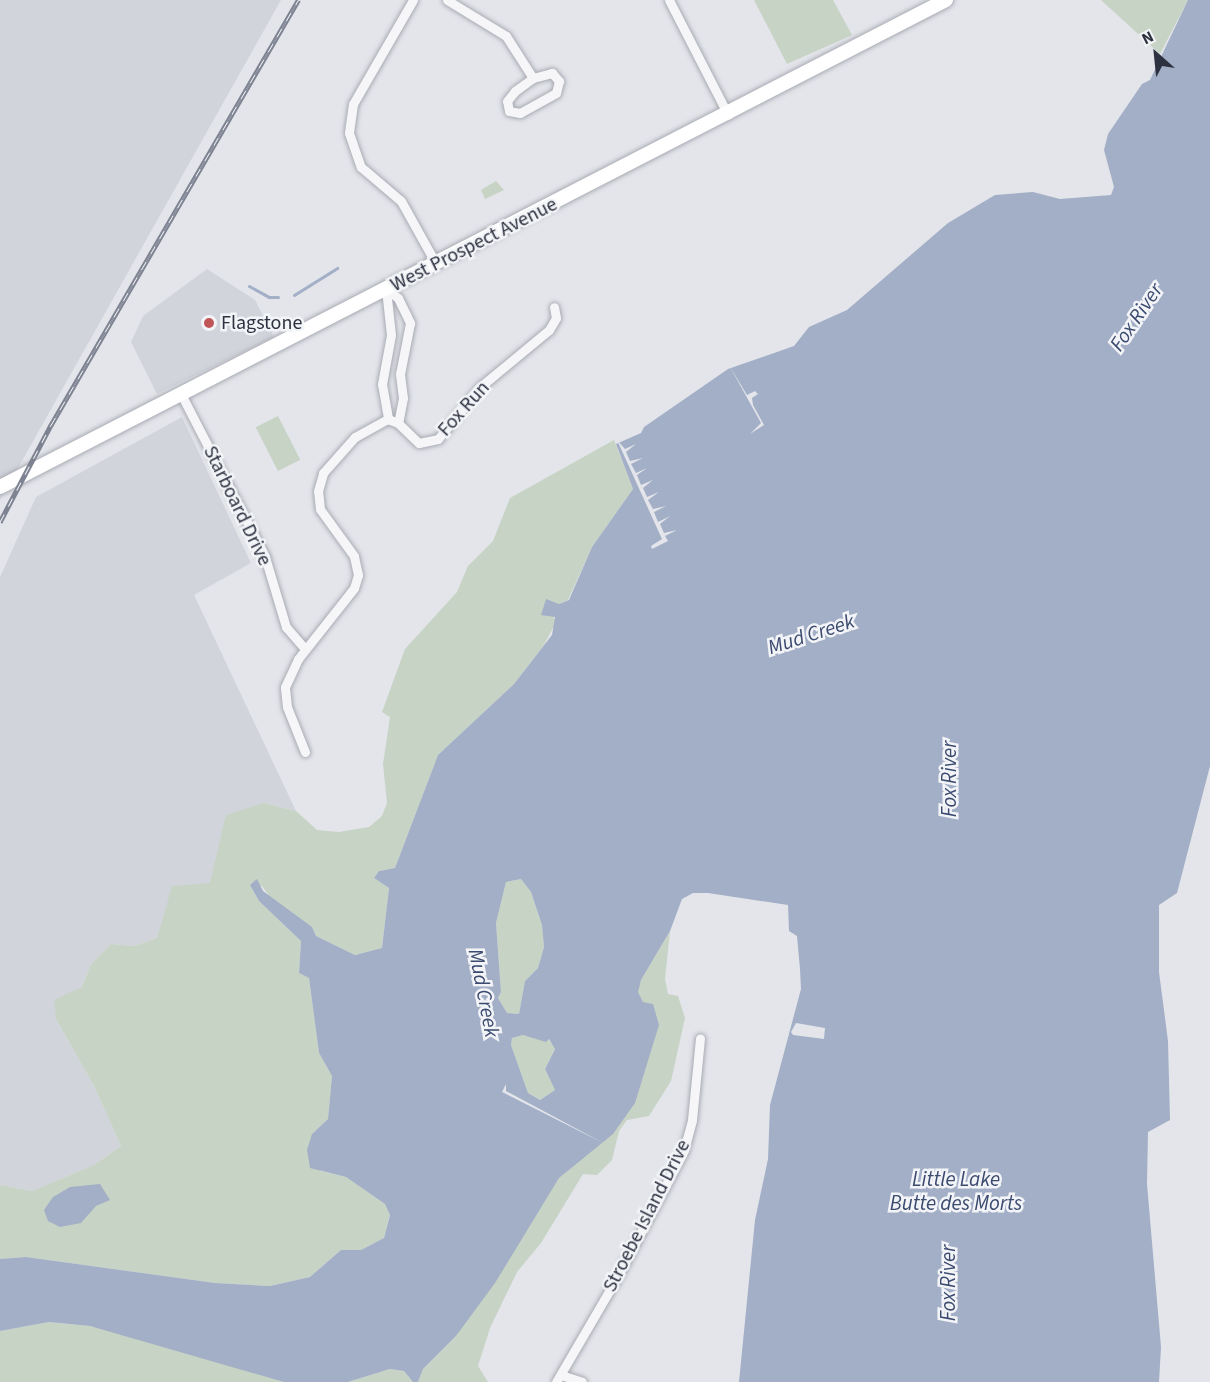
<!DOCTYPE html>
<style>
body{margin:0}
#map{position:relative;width:1210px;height:1382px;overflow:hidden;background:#e3e5ea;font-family:"Source Sans 3",sans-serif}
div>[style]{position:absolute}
.built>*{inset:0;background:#d2d4db}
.green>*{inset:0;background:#c7d3c5;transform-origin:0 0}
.water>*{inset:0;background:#a2afc6}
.pier>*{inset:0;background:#e3e5ea}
.stream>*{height:3px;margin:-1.5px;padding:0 1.5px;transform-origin:1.5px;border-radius:1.5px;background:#a2afc6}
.roads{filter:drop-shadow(0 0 2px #a9abb4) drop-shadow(0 0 2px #a9abb4)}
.street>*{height:9px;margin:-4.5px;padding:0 4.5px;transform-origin:4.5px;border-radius:4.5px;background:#f6f6f8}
.secondary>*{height:14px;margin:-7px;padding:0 7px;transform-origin:7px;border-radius:7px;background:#fff}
.rail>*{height:5px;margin-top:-2.5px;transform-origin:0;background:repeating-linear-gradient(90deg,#f3f4f7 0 9px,#7e8392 0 18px);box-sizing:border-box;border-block:2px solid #7e8392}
.dots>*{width:16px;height:16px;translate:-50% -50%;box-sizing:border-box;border:3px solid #f3f4f7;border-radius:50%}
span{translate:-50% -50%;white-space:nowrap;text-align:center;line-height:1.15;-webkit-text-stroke:5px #f3f4f7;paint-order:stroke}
.street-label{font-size:20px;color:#2d3140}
.poi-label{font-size:20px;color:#2d3140}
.left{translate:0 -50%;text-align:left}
.water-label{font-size:21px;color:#3b4b70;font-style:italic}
.north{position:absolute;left:1126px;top:24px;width:60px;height:60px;-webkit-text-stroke:4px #f3f4f7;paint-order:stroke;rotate:333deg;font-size:16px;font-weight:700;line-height:24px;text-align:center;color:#2d3140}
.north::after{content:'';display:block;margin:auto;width:21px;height:27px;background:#2d3140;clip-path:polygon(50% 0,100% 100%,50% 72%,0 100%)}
</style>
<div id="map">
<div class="built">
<div style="clip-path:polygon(0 0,281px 0,0 500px)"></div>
<div style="clip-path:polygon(207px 269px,255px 300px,274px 337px,157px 394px,131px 342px,143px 316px)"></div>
<div style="clip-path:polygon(182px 417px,251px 563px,194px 595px,296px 811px,264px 803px,216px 865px,210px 883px,165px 915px,157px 938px,134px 946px,111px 944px,91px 964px,82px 987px,65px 998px,56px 1019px,94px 1086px,121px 1146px,94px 1165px,32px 1191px,0 1185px,0 577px,36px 497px)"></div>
</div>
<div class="green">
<div style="clip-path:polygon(754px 0,833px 0,852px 35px,787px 64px)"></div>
<div style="clip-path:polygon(1101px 0,1188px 0,1160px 54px)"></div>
<div style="clip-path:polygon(496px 181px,504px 190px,485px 199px,481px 190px)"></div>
<div style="left:278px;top:416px;width:49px;height:25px;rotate:63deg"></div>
<div style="clip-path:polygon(614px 440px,633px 489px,592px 547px,568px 600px,559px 604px,546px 600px,542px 612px,552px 614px,556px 622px,544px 645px,514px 684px,438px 755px,395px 868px,379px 871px,374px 878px,389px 888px,382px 948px,355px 955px,316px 936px,312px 927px,274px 902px,262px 886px,250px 885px,259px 901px,301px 941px,299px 973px,309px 978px,319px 1053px,332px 1076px,328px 1119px,312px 1134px,320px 1171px,346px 1177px,385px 1204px,390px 1214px,384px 1238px,361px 1250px,341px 1250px,310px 1277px,270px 1286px,215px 1283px,26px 1257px,0 1259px,0 1185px,32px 1191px,94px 1165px,121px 1146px,94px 1086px,56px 1019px,54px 1000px,82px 987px,91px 964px,111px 944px,134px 946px,157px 938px,172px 886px,210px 883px,226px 815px,264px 803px,296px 811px,317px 830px,339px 832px,369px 827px,382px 816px,387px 803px,383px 764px,390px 717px,382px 712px,405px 649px,457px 592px,468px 566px,493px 541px,510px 498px)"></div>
<div style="clip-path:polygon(521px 879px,531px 892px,542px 925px,544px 947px,538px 968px,525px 981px,519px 1014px,507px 1013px,498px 998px,501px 992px,496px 923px,506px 882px)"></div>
<div style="clip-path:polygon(670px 931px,665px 979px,668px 994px,678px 996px,685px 1018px,671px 1081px,649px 1116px,627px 1120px,619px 1131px,612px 1160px,597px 1175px,583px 1174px,541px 1243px,517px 1272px,490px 1328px,478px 1366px,488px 1382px,418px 1382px,423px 1369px,456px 1336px,559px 1178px,584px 1156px,643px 1002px,637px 992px,641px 980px)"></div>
<div style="clip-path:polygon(523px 1035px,548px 1039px,555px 1048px,545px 1069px,555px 1090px,540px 1100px,528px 1093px,511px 1045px,512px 1038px)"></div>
<div style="clip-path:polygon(49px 1322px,90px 1326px,156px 1342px,288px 1382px,0 1382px,0 1331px)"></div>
<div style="clip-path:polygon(390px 1369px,404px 1371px,413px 1382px,348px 1382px)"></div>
</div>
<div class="water">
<div style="clip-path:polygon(evenodd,1188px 0,1210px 0,1210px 766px,1177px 893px,1159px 905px,1159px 972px,1168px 1041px,1170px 1120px,1148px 1132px,1147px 1184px,1161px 1347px,1159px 1382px,739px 1382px,755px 1220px,768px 1159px,770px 1105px,801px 989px,800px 969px,797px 936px,789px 931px,788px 905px,708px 893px,693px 893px,682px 899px,670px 931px,641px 980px,638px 992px,643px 1002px,653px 1004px,659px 1025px,635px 1103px,613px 1134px,559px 1178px,495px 1283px,456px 1336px,423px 1369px,418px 1382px,413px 1382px,404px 1371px,390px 1369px,348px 1382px,284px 1382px,90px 1326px,49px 1322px,0 1331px,0 1259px,26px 1257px,215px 1283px,270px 1286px,310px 1277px,341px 1250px,361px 1250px,384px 1238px,390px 1215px,385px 1204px,346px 1177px,310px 1168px,307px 1150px,312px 1134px,328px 1119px,332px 1076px,319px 1053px,309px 978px,299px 973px,301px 941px,259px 901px,250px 885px,257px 879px,263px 891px,312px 927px,316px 936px,355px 955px,382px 948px,389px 888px,374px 878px,379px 871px,395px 868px,438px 755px,514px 684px,552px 635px,555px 617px,541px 615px,546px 599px,559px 604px,569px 600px,592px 547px,633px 489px,616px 444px,641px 433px,644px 427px,728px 369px,794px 346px,809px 327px,847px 310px,948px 223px,995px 195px,1033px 192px,1060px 199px,1111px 195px,1114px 187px,1104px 150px,1108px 134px,1142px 84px,1150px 80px,1188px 0,521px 879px,531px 892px,542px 925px,544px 947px,538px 968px,525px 981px,519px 1014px,507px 1013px,498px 998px,501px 992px,496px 923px,506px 882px,521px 879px,1188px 0,523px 1035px,546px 1042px,549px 1039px,555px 1049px,545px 1069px,555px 1090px,540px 1100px,528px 1093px,511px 1045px,512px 1038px,523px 1035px)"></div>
<div style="clip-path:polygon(100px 1184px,110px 1200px,96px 1206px,81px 1223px,60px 1227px,48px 1221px,44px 1210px,53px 1197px,70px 1187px)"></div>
</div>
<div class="pier">
<div style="clip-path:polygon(729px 365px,747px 395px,755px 391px,758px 394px,752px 398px,753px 405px,764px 425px,750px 434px,761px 423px)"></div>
<div style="clip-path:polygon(617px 440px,625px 449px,636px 444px,626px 452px,630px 461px,643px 458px,631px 464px,636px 473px,647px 468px,637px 475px,641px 485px,653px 480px,643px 488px,647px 497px,659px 492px,648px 500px,653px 509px,666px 506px,654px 512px,658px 522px,670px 516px,660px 524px,664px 533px,677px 530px,665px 536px,668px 541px,652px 549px,651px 546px,662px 539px)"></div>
<div style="clip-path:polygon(796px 1023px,825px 1028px,824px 1039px,793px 1035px,791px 1032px)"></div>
<div style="clip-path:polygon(506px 1084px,506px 1091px,605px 1144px,502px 1092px)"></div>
</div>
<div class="stream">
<div style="left:249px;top:286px;width:23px;rotate:29deg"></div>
<div style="left:269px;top:297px;width:9px"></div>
<div style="left:294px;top:295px;width:51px;rotate:-32.1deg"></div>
</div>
<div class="roads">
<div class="street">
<div style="left:413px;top:0;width:120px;rotate:120deg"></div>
<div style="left:353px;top:104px;width:29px;rotate:98deg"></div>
<div style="left:349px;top:133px;width:36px;rotate:71deg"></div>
<div style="left:361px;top:167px;width:52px;rotate:40.4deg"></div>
<div style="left:401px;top:201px;width:72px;rotate:60.9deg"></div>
<div style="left:447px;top:0;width:69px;rotate:31.4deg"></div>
<div style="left:506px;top:36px;width:50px;rotate:57.3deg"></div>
<div style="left:669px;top:0;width:129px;rotate:62.8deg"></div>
<div style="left:552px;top:73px;width:11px;rotate:49deg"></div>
<div style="left:559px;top:81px;width:12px;rotate:104deg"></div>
<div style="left:556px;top:93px;width:41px;rotate:150.9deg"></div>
<div style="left:520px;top:113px;width:11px;rotate:-170deg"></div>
<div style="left:509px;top:111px;width:10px;rotate:-101deg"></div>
<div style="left:507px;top:101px;width:13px;rotate:-51deg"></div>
<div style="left:515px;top:91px;width:22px;rotate:-36deg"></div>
<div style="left:533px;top:78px;width:20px;rotate:-15deg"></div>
<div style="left:386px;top:289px;width:15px;rotate:37deg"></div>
<div style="left:398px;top:298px;width:28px;rotate:64deg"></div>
<div style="left:410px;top:323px;width:52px;rotate:101.1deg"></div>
<div style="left:400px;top:374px;width:24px;rotate:83deg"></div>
<div style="left:403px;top:398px;width:25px;rotate:101deg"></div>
<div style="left:386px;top:289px;width:46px;rotate:83.8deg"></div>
<div style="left:391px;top:335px;width:50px;rotate:100.4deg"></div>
<div style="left:382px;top:384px;width:36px;rotate:80deg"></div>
<div style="left:181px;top:394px;width:183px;rotate:62.7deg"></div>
<div style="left:265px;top:557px;width:73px;rotate:73.3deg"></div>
<div style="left:286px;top:627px;width:29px;rotate:49deg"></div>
<div style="left:305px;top:752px;width:48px;rotate:-111.8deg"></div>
<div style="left:287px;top:707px;width:20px;rotate:-96deg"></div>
<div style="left:285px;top:687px;width:31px;rotate:-65deg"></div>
<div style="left:298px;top:659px;width:90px;rotate:-51.7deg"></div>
<div style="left:354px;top:588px;width:14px;rotate:-73deg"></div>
<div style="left:358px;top:575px;width:19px;rotate:-102deg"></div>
<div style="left:354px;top:556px;width:58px;rotate:-125.9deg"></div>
<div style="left:320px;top:509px;width:18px;rotate:-96deg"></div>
<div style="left:318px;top:491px;width:19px;rotate:-74deg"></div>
<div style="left:323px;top:473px;width:48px;rotate:-48.4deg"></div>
<div style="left:355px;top:437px;width:38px;rotate:-29deg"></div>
<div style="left:388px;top:419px;width:11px;rotate:22deg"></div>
<div style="left:398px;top:423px;width:29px;rotate:44deg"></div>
<div style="left:419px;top:443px;width:19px;rotate:-12deg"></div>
<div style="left:438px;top:439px;width:67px;rotate:-51.1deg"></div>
<div style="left:480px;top:387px;width:89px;rotate:-39.6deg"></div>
<div style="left:549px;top:330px;width:14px;rotate:-60deg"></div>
<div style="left:556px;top:318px;width:11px;rotate:-100deg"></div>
<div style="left:561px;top:1375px;width:22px;rotate:18deg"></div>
<div style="left:556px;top:1382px;width:125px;rotate:-59.7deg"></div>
<div style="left:619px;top:1274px;width:140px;rotate:-62.3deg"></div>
<div style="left:684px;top:1150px;width:31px;rotate:-75deg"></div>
<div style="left:692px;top:1120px;width:82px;rotate:-84.4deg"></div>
</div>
<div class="secondary">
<div style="left:0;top:487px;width:1064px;rotate:-27.24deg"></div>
</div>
</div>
<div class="rail">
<div style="left:0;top:522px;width:110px;rotate:-62.3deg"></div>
<div style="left:51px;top:425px;width:492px;rotate:-59.8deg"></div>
</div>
<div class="dots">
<div style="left:209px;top:323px;background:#c15658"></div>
</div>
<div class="street-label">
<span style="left:474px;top:245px;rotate:-27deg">West Prospect Avenue</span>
<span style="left:464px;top:409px;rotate:-48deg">Fox Run</span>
<span style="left:237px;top:506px;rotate:64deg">Starboard Drive</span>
<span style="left:647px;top:1216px;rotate:-63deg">Stroebe Island Drive</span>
</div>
<div class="poi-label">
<span class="left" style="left:221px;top:323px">Flagstone</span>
</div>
<div class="water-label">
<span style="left:1136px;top:317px;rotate:-56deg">Fox River</span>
<span style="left:811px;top:634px;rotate:-18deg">Mud Creek</span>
<span style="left:949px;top:779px;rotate:-90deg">Fox River</span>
<span style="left:484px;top:993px;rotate:79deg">Mud Creek</span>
<span style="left:956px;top:1191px">Little Lake<br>Butte des Morts</span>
<span style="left:948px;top:1283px;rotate:-90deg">Fox River</span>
</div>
<div class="north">N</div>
</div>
